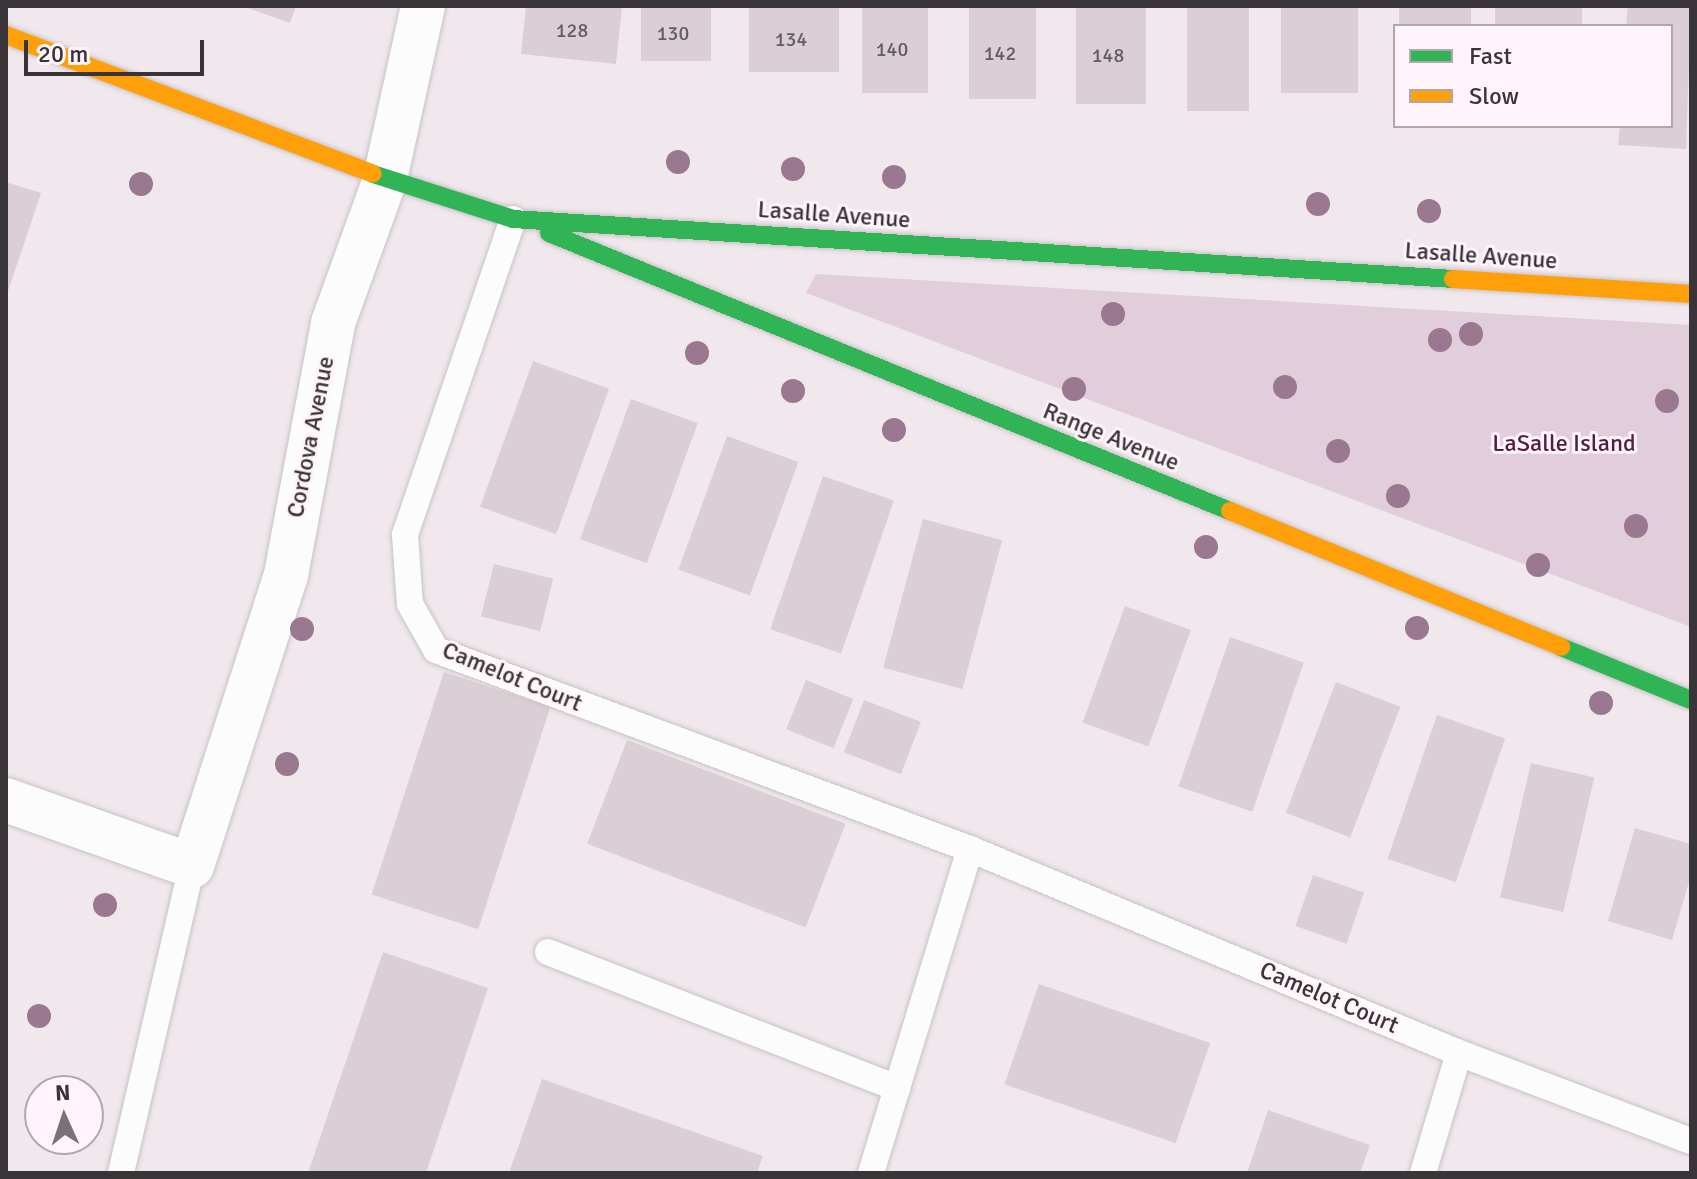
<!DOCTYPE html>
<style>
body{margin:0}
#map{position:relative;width:1697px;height:1179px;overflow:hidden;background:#f0e8ed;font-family:Signika,sans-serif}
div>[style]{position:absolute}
.green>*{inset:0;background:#e2ceda}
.building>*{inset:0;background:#dbcfd6;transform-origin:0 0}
.roads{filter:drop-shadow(0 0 2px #c8c2c5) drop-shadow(0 0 2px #c8c2c5)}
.lane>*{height:26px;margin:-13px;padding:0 13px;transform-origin:13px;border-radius:13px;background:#fdfcfc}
.street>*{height:44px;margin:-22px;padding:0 22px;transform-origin:22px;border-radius:22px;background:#fdfcfc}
.fast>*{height:18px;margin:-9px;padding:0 9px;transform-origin:9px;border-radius:9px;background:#30b455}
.slow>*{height:18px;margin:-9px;padding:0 9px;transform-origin:9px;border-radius:9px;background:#ff9f0a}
.trees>*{width:24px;height:24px;margin:-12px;border-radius:50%;background:#9a7890}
span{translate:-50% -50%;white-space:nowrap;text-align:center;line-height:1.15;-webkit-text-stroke:6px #fff4fa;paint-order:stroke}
.number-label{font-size:20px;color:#635c60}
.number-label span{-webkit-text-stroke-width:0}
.street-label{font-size:24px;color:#393437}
.park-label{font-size:24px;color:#541c43}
.frame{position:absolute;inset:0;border:8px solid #393437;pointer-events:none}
.legend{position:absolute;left:1393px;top:24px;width:280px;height:104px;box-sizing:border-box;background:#fff4fa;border:2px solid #b0a7ac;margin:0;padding:10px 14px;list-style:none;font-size:24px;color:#393437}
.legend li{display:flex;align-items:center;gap:16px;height:40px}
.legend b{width:40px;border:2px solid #b0a7ac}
.north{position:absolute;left:24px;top:1075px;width:80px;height:80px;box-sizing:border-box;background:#fff4fa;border:2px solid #b0a7ac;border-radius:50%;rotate:357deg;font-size:22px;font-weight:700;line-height:32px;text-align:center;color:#393437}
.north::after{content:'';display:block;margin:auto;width:28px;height:36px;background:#797377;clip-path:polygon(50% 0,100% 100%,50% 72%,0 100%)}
.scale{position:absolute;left:24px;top:40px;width:180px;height:36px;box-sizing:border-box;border:4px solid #393437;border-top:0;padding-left:10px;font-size:24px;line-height:28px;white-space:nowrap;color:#393437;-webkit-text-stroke:6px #fff4fa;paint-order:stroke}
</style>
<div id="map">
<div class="green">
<div style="clip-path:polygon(816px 274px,1691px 325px,1691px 627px,806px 293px)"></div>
</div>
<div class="building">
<div style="clip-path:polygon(242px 6px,296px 6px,290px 23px)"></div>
<div style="clip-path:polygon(526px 6px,622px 6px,616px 64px,521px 54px)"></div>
<div style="left:641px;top:6px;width:70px;height:55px"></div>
<div style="left:749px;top:6px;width:90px;height:66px"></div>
<div style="left:862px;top:6px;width:66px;height:87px"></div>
<div style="left:969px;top:6px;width:67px;height:93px"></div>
<div style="left:1076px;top:6px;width:70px;height:98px"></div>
<div style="left:1187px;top:6px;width:62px;height:105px"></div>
<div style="left:1281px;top:6px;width:77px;height:87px"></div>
<div style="left:1399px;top:6px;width:72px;height:20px"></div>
<div style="left:1495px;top:6px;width:87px;height:20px"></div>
<div style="clip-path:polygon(1628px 6px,1691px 6px,1686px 149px,1618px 145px,1620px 126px,1671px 126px,1671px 26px,1626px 26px)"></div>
<div style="clip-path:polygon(6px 182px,41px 193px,7px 294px,6px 294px)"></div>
<div style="left:533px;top:361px;width:81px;height:155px;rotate:20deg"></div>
<div style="left:631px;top:399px;width:71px;height:149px;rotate:20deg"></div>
<div style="left:727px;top:436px;width:76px;height:142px;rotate:20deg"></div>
<div style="left:823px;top:476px;width:75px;height:162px;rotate:19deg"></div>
<div style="left:923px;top:519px;width:82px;height:154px;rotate:15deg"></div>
<div style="left:494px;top:564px;width:61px;height:54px;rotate:14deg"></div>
<div style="left:1125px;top:606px;width:70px;height:124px;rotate:20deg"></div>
<div style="left:1230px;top:637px;width:78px;height:158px;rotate:19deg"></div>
<div style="left:444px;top:672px;width:112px;height:234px;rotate:18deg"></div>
<div style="left:806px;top:680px;width:51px;height:53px;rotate:22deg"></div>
<div style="left:1336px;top:682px;width:69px;height:140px;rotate:21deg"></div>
<div style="left:864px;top:700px;width:61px;height:56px;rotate:21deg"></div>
<div style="left:1437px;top:715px;width:72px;height:152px;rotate:19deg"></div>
<div style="left:627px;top:740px;width:234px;height:111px;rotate:21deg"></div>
<div style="left:1531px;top:763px;width:65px;height:138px;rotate:13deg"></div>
<div style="clip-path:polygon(1635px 828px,1691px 844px,1691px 875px,1672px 940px,1608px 921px)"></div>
<div style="left:1313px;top:875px;width:54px;height:54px;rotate:19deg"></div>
<div style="clip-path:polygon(383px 952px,488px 988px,426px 1173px,308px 1173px)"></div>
<div style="left:1039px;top:984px;width:181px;height:106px;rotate:19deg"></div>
<div style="clip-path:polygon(542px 1079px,763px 1156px,757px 1173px,509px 1173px)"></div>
<div style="clip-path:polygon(1268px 1110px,1370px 1145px,1360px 1173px,1247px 1173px)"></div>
</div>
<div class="roads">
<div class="lane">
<div style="left:513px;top:219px;width:334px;rotate:108.9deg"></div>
<div style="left:405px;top:535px;width:69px;rotate:85.9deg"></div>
<div style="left:410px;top:604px;width:53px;rotate:60.5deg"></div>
<div style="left:436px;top:650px;width:570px;rotate:20.44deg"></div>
<div style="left:970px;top:849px;width:530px;rotate:22.64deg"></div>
<div style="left:1459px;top:1053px;width:248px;rotate:20.8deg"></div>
<div style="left:548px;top:952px;width:375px;rotate:21.3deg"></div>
<div style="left:121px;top:1173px;width:315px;rotate:-77deg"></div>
<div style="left:871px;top:1173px;width:339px;rotate:-73deg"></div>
<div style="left:1423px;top:1173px;width:125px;rotate:-73.3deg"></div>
</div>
<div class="street">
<div style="left:6px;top:800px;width:197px;rotate:19.5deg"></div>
<div style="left:192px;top:866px;width:306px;rotate:-72.1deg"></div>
<div style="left:286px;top:575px;width:256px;rotate:-79.4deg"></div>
<div style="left:333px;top:323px;width:153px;rotate:-70.1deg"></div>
<div style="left:385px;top:179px;width:177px;rotate:-77.6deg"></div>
</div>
<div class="fast">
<div style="left:373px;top:174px;width:147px;rotate:17.8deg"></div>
<div style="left:513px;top:219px;width:942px;rotate:3.65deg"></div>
<div style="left:549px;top:233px;width:736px;rotate:22.21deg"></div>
<div style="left:1561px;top:647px;width:140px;rotate:22.2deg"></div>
</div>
<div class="slow">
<div style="left:6px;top:35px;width:392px;rotate:20.7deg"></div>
<div style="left:1453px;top:279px;width:238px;rotate:3.6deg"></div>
<div style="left:1230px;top:511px;width:358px;rotate:22.3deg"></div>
</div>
</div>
<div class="trees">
<div style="left:678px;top:162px"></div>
<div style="left:793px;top:169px"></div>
<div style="left:894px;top:177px"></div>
<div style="left:141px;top:184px"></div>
<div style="left:1318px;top:204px"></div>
<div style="left:1429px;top:211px"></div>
<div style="left:1113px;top:314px"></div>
<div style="left:1471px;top:334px"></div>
<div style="left:1440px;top:340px"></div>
<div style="left:697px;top:353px"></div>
<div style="left:1285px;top:387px"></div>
<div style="left:1074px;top:389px"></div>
<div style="left:793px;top:391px"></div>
<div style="left:1667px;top:401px"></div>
<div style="left:894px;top:430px"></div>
<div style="left:1338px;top:451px"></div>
<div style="left:1398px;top:496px"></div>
<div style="left:1636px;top:526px"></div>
<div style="left:1206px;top:547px"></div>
<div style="left:1538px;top:565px"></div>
<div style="left:1417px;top:628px"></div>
<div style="left:302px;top:629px"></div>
<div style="left:1601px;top:703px"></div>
<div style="left:287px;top:764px"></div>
<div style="left:105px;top:905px"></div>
<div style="left:39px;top:1016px"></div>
</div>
<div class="number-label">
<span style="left:572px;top:30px">128</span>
<span style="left:673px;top:33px">130</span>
<span style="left:791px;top:39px">134</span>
<span style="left:892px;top:49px">140</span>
<span style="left:1000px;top:53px">142</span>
<span style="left:1108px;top:55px">148</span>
</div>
<div class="street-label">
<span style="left:834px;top:215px;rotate:4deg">Lasalle Avenue</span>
<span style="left:1481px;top:256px;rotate:4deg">Lasalle Avenue</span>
<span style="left:311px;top:437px;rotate:-79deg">Cordova Avenue</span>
<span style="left:1111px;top:437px;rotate:22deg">Range Avenue</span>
<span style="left:512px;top:677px;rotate:22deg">Camelot Court</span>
<span style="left:1329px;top:998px;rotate:23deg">Camelot Court</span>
</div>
<div class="park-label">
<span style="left:1564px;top:444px">LaSalle Island</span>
</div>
<div class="frame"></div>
<ul class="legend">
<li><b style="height:10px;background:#30b455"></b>Fast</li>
<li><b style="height:10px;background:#ff9f0a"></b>Slow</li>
</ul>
<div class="north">N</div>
<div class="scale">20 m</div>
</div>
